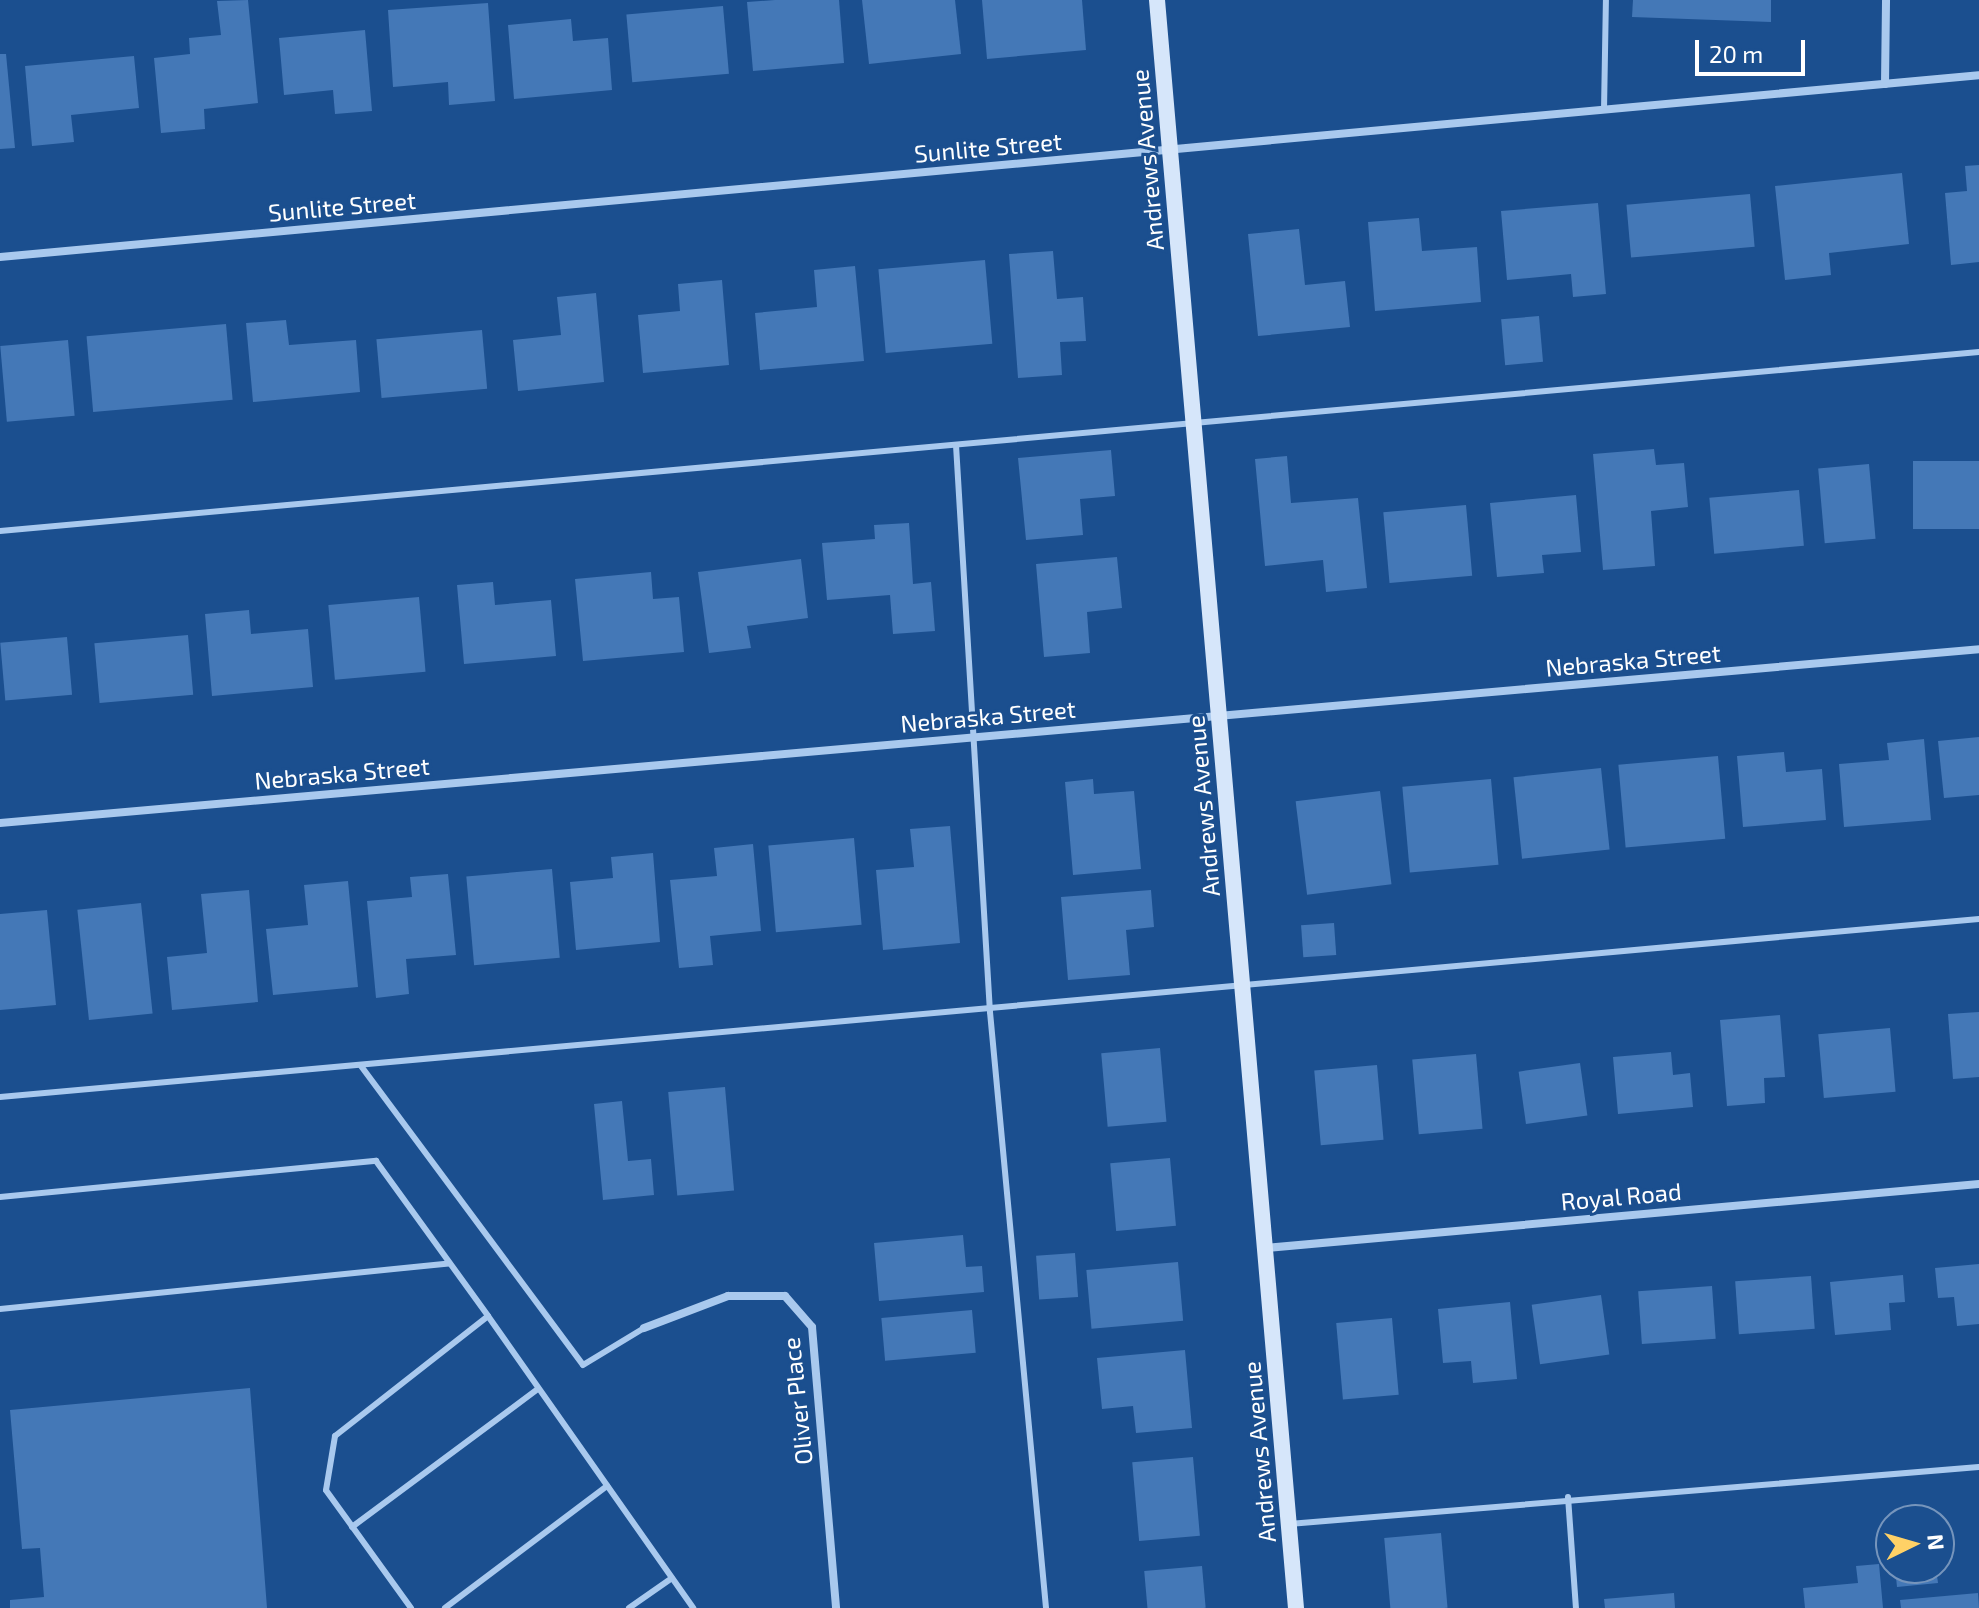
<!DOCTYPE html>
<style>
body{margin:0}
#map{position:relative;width:1979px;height:1608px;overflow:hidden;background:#1b4f8f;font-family:"Exo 2",sans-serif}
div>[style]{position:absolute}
.building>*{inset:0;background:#4478b7;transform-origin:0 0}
.lane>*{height:6px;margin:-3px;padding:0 3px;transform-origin:3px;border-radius:3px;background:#a9c9ee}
.street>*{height:8px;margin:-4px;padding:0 4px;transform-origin:4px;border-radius:4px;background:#a9c9ee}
.secondary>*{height:16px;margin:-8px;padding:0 8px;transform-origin:8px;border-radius:8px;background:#d6e6fa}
span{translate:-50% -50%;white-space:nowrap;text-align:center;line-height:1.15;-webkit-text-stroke:6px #1b4f8f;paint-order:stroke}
.street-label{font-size:24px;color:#fff}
.north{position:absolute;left:1875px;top:1504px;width:80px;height:80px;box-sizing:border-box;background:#1b4f8f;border:2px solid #7695bc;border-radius:50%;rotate:85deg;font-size:22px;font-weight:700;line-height:32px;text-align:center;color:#fff}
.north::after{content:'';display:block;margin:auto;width:28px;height:36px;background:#ffd166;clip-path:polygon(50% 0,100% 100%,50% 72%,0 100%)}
.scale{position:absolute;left:1695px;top:40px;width:110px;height:36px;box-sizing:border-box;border:4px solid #fff;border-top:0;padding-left:10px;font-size:24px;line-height:28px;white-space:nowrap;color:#fff;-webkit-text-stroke:6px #1b4f8f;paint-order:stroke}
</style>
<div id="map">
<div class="building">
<div style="clip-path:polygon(248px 0,258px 103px,204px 109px,205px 129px,161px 133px,154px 58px,190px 54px,189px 38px,221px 35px,217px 1px)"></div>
<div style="clip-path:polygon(775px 0,839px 0,844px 63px,753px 71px,747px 2px)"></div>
<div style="clip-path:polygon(862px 0,955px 0,961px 54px,869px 64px)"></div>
<div style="clip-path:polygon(982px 0,1082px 0,1086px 50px,987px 59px)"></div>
<div style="clip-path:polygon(1633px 0,1771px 0,1771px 22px,1632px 17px)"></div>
<div style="clip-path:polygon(488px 3px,495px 101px,449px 105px,448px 82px,393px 87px,388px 10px)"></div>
<div style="left:723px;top:6px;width:68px;height:97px;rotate:85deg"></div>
<div style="clip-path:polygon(571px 19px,573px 41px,608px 38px,612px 90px,514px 99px,508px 25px)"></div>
<div style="clip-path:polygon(365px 30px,372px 111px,335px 114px,333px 90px,284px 95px,279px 38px)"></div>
<div style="clip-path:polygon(0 54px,6px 54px,15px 148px,0 149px)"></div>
<div style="clip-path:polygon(134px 56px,139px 108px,71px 115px,74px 142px,32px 146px,25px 66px)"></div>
<div style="clip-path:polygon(1979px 165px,1979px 262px,1951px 265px,1945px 193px,1967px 191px,1965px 166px)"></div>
<div style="clip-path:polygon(1902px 173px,1909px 244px,1829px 253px,1831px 275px,1785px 280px,1775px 186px)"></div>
<div style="left:1750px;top:194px;width:53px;height:124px;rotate:85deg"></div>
<div style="clip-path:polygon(1598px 203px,1606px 294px,1573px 297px,1571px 274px,1507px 280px,1501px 211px)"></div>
<div style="clip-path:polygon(1419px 218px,1422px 251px,1477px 247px,1481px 302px,1375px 311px,1368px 222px)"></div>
<div style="clip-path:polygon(1299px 229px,1305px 285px,1345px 281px,1350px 327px,1258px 336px,1248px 234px)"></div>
<div style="clip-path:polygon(1053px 251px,1057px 299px,1083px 297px,1086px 341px,1060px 342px,1062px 375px,1018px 378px,1009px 254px)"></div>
<div style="left:985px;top:260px;width:84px;height:107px;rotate:85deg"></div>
<div style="clip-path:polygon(855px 266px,864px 361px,760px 370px,755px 313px,817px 307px,814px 270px)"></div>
<div style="clip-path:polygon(722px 280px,729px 365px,643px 373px,638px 315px,680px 311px,678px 284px)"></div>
<div style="clip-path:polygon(596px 293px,604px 382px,518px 391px,513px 340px,561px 335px,557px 297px)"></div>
<div style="left:1539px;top:316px;width:46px;height:38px;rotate:85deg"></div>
<div style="clip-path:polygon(286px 320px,289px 345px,356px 340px,360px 392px,253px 402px,246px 323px)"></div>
<div style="left:226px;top:324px;width:76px;height:140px;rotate:85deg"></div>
<div style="left:482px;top:330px;width:59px;height:106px;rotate:85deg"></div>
<div style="left:68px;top:340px;width:76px;height:68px;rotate:85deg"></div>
<div style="clip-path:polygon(1654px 449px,1656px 465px,1684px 463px,1688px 507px,1651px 511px,1655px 566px,1603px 570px,1593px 454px)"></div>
<div style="clip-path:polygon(1111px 450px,1115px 496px,1080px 499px,1083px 535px,1026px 540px,1018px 458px)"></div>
<div style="clip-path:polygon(1287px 456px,1291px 503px,1358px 498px,1367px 588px,1326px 592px,1323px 560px,1265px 566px,1255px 459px)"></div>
<div style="left:1979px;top:461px;width:68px;height:66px;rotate:90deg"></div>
<div style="left:1869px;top:464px;width:75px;height:51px;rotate:85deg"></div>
<div style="left:1799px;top:490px;width:56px;height:90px;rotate:85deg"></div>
<div style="clip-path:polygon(1576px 495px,1581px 552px,1542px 555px,1544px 573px,1497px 577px,1490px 503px)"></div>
<div style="left:1466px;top:505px;width:71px;height:83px;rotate:85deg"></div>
<div style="clip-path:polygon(909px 523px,913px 584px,931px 582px,935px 631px,893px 634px,890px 595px,827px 600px,822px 543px,875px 539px,874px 525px)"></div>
<div style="clip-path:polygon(1117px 557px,1122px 608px,1087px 612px,1090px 653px,1044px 657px,1036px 564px)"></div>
<div style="clip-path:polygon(801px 559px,808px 618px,747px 626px,751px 648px,709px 653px,698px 572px)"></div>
<div style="clip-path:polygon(651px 572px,653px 599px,679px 597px,684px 652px,583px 661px,575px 579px)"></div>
<div style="clip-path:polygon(493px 582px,495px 605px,551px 600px,556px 656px,464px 664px,457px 585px)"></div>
<div style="left:419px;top:597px;width:75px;height:91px;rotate:85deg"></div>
<div style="clip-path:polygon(249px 610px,251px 634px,308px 629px,313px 687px,212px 696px,205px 614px)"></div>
<div style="left:188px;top:635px;width:60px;height:94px;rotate:85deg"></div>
<div style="left:67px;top:637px;width:58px;height:67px;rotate:85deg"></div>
<div style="clip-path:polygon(1979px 737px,1979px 795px,1944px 798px,1938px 741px)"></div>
<div style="clip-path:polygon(1924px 739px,1931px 820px,1844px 827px,1839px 764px,1889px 760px,1887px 743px)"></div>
<div style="clip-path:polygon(1784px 752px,1786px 772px,1822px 769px,1826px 820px,1743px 827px,1737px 756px)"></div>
<div style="left:1718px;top:756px;width:83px;height:100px;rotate:85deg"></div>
<div style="left:1601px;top:768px;width:82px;height:88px;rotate:84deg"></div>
<div style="clip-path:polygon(1093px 779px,1094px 794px,1134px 791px,1141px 869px,1073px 875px,1065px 782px)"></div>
<div style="left:1491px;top:779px;width:86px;height:89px;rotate:85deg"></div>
<div style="left:1380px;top:791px;width:94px;height:85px;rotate:83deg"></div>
<div style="clip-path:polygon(950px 826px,960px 943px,883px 950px,876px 870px,914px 867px,910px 829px)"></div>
<div style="left:854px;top:838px;width:87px;height:86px;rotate:85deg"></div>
<div style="clip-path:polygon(753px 844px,761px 931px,710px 936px,713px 965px,679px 968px,670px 880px,717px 876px,714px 848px)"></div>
<div style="clip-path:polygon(653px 853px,660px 942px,576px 950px,570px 882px,613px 878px,611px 857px)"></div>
<div style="left:552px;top:869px;width:89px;height:86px;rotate:85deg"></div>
<div style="clip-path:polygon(448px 874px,456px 955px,406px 959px,409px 994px,376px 998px,367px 901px,412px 897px,410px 877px)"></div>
<div style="clip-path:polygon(348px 881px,358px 987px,273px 995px,266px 929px,308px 925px,304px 885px)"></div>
<div style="clip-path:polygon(249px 890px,258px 1002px,172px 1010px,167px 957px,207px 953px,201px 894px)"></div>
<div style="clip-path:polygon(1151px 890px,1154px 927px,1126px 930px,1130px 975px,1068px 980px,1061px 897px)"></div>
<div style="left:141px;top:903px;width:111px;height:64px;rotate:84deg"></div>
<div style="clip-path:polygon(47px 910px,56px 1005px,0 1010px,0 914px)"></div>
<div style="left:1334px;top:923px;width:32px;height:33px;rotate:86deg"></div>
<div style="clip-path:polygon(1979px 1012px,1979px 1077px,1953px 1079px,1948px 1014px)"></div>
<div style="clip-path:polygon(1780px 1015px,1785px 1077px,1764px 1078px,1765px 1103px,1727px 1106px,1720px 1020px)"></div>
<div style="left:1890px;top:1028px;width:64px;height:72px;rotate:85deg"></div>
<div style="left:1160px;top:1048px;width:74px;height:59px;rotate:85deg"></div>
<div style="clip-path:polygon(1671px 1052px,1673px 1075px,1690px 1073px,1693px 1107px,1618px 1114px,1613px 1057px)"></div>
<div style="left:1476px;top:1054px;width:75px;height:64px;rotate:85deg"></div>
<div style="left:1580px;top:1063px;width:53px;height:62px;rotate:82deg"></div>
<div style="left:1377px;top:1065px;width:75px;height:63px;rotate:85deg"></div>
<div style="left:725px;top:1087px;width:104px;height:57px;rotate:85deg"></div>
<div style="clip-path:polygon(622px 1101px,628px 1161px,651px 1159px,654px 1195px,603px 1200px,594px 1104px)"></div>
<div style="left:1170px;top:1158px;width:68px;height:60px;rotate:85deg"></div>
<div style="clip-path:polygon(963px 1235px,966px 1267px,982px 1266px,984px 1292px,879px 1301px,874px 1243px)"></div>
<div style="left:1075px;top:1253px;width:44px;height:39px;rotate:86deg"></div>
<div style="left:1178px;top:1262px;width:59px;height:92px;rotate:85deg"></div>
<div style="clip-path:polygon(1979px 1264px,1979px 1324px,1957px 1326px,1954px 1297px,1938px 1298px,1935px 1268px)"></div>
<div style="clip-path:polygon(1903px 1275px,1905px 1302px,1889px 1303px,1891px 1330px,1835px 1335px,1830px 1282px)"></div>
<div style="left:1811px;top:1276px;width:53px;height:76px;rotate:86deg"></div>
<div style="left:1712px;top:1286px;width:53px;height:74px;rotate:86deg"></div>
<div style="left:1601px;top:1295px;width:60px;height:70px;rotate:82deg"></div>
<div style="clip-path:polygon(1510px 1302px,1517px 1379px,1473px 1383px,1471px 1361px,1443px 1363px,1438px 1309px)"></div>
<div style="left:972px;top:1310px;width:43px;height:91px;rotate:85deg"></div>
<div style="left:1392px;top:1318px;width:77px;height:56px;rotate:85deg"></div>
<div style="clip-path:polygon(1185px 1350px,1192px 1428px,1136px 1433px,1133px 1406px,1102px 1409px,1097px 1358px)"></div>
<div style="clip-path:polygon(250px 1388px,267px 1608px,10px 1608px,10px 1600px,44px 1597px,40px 1548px,22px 1549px,10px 1410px)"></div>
<div style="left:1193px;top:1457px;width:79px;height:61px;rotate:85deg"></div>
<div style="left:1441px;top:1533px;width:75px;height:57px;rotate:85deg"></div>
<div style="clip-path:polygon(1879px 1564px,1883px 1608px,1805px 1608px,1803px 1588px,1858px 1583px,1856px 1566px)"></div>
<div style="left:1202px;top:1566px;width:42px;height:58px;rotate:85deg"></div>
<div style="clip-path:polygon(1895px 1568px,1936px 1568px,1938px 1583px,1897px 1587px)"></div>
<div style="clip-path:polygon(1674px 1593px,1675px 1608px,1605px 1608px,1604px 1599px)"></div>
<div style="clip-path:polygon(1978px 1593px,1979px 1608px,1901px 1608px,1900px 1600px)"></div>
</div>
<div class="lane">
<div style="left:1604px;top:110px;width:110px;rotate:-89deg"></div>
<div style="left:956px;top:445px;width:568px;rotate:86.57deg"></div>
<div style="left:990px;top:1012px;width:599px;rotate:84.63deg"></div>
<div style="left:0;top:531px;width:1987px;rotate:-5.17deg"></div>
<div style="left:361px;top:1066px;width:372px;rotate:53.4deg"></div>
<div style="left:583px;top:1365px;width:71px;rotate:-31.2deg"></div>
<div style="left:0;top:1097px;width:1987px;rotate:-5.14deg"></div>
<div style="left:0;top:1197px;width:378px;rotate:-5.5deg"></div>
<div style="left:376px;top:1161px;width:191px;rotate:54.1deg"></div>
<div style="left:0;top:1309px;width:451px;rotate:-5.8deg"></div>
<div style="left:1568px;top:1497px;width:111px;rotate:85.9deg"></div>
<div style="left:1289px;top:1524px;width:692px;rotate:-4.72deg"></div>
<div style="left:352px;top:1527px;width:232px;rotate:-36.6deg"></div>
<div style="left:411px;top:1608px;width:145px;rotate:-125.8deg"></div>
<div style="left:326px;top:1490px;width:55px;rotate:-80.5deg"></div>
<div style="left:335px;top:1436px;width:194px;rotate:-38.1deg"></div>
<div style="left:488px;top:1316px;width:357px;rotate:54.9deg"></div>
<div style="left:445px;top:1608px;width:203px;rotate:-37deg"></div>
<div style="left:629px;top:1608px;width:52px;rotate:-34.9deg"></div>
</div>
<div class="street">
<div style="left:1885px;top:84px;width:84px;rotate:-89.3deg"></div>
<div style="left:0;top:257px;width:1987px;rotate:-5.25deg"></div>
<div style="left:0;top:823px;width:1987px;rotate:-5.02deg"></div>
<div style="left:1266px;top:1248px;width:716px;rotate:-5.13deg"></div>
<div style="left:644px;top:1328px;width:90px;rotate:-20.9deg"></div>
<div style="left:728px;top:1296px;width:57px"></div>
<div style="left:785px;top:1296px;width:41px;rotate:48.9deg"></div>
<div style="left:812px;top:1327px;width:282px;rotate:85.1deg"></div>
</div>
<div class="secondary">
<div style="left:1157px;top:0;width:1614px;rotate:85.06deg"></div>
</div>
<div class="street-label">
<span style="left:988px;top:147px;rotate:-5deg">Sunlite Street</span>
<span style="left:1147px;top:160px;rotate:-95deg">Andrews Avenue</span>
<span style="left:342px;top:206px;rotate:-5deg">Sunlite Street</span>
<span style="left:1633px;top:660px;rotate:-5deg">Nebraska Street</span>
<span style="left:988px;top:716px;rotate:-5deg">Nebraska Street</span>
<span style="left:342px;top:773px;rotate:-5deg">Nebraska Street</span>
<span style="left:1203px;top:806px;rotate:-95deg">Andrews Avenue</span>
<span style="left:1621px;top:1196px;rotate:-5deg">Royal Road</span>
<span style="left:797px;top:1401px;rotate:-96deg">Oliver Place</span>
<span style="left:1259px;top:1452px;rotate:-95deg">Andrews Avenue</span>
</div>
<div class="north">N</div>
<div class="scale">20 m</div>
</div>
